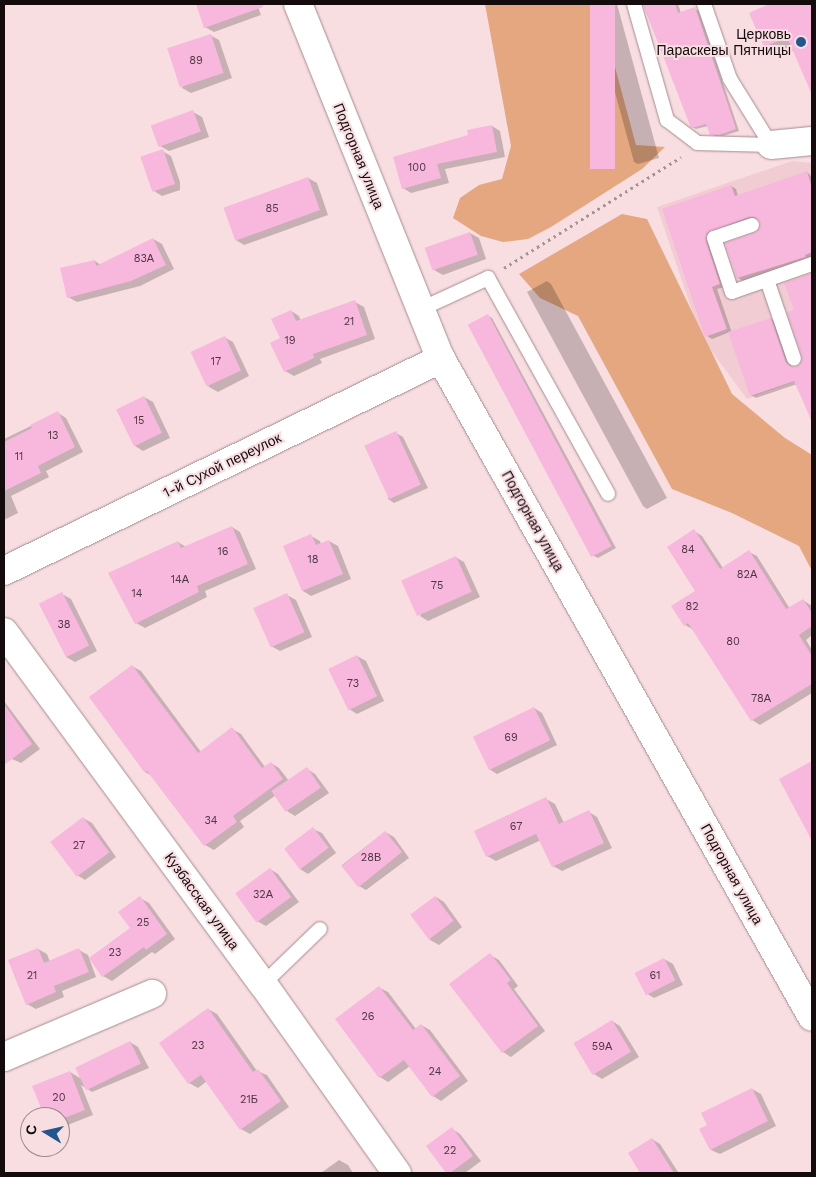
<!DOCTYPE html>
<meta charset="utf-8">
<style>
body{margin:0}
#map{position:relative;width:816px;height:1177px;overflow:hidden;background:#f8dde1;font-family:"Work Sans",sans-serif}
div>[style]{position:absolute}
.built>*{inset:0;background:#f1cdd3}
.forest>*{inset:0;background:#e4a780}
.shadow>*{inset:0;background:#0003}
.building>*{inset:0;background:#f8b7dc;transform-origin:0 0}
.path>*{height:3px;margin-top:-1.5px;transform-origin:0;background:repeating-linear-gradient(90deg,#a69295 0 2.5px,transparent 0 6.5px)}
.roads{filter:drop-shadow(0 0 1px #a68c90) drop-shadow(0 0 1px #a68c90)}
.service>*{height:14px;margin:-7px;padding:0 7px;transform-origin:7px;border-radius:7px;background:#fff}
.minor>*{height:28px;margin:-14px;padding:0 14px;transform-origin:14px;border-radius:14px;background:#fff}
.tertiary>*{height:28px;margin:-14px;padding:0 14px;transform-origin:14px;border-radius:14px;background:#fff}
.dots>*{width:14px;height:14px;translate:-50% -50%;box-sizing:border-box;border:2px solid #f8dde1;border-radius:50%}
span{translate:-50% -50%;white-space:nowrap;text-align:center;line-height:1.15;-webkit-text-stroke:4px #f8dde1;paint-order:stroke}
.number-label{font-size:11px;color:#4c3640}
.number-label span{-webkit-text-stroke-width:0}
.poi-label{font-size:14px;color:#130b0c}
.right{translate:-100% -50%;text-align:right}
.street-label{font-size:14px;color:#130b0c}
.frame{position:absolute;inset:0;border:5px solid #130b0c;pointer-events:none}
.north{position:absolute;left:20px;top:1107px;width:50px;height:50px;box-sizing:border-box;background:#f8dde1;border:1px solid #9c898c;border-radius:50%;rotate:279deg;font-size:14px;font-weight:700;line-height:20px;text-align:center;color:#130b0c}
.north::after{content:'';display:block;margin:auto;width:18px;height:22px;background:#20578f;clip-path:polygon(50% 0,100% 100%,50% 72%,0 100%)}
</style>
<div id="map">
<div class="built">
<div style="clip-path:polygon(792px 161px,812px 163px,812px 375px,747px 399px,701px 337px,657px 207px)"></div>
</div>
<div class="forest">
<div style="clip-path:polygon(485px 4px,598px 4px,636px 145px,665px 147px,642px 169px,551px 227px,528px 239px,503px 242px,481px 236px,453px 218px,460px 198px,479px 185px,502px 179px,511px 146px)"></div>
<div style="clip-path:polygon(622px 214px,647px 219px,732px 394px,785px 438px,812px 455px,812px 571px,799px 546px,732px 513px,672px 489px,578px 316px,540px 298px,519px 274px)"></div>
</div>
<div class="shadow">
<div style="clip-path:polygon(197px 4px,257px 4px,261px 15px,214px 32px,205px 27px)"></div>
<div style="clip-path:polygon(591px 4px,617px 4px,659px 158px,638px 164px,634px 162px)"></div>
<div style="clip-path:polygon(643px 4px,678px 4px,681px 13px,695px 9px,699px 11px,739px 131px,723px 136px,715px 136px,711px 134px,708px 126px,696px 129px,692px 127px)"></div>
<div style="clip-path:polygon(772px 4px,812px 4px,812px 80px,805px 76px,794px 50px,781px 56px,765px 46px,750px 14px)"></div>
<div style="clip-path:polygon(210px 35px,219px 40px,232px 78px,191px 93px,182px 88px)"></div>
<div style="clip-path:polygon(193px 112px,202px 117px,209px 137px,169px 151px,160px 146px)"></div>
<div style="clip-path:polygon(492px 126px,500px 131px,505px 157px,445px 169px,449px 183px,411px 193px,403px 188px,470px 136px)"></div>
<div style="clip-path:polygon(162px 151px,171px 156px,180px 182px,180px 190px,162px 196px,154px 191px)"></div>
<div style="clip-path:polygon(807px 172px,812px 177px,812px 259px,743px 281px,738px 278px,756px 234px,762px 228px,760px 220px,756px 219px,713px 234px,725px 287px,717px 289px,732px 333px,771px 319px,776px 322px,791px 366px,794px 369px,801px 366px,804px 356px,795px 311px,786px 284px,812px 274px,812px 419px,797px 384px,756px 398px,751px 395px,730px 332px,712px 339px,707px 336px,663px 210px,731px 186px,736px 189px,738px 196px)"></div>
<div style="clip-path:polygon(308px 178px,317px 183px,328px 215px,244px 245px,236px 240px)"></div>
<div style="clip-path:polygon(470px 233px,479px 238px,486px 259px,443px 275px,434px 270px)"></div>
<div style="clip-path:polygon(153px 239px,162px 244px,174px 269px,140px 286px,77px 302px,68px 297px,95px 261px,101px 265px)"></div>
<div style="clip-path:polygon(547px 281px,551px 284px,667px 498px,647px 509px,643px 506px,527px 292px)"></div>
<div style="clip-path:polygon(355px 302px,364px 307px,375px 339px,320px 359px,322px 363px,294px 376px,285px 371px,272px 344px,282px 339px,291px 311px,299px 316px,301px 321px)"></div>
<div style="clip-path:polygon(488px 316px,492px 318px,616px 548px,598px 558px,594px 556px)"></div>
<div style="clip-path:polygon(224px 337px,233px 342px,249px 376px,218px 392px,209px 387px,193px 353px)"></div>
<div style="clip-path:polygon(144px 397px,153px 402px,170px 438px,143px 451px,135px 446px)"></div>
<div style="clip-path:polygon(58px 413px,66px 418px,83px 452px,46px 471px,49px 477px,11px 496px,18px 513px,4px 520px,4px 439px)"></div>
<div style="clip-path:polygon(396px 433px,403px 437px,428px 488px,394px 503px,388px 499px)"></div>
<div style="clip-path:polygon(232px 527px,240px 532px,256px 569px,205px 591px,207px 597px,145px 628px,136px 623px,178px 542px,186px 547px)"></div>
<div style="clip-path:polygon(694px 531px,702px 536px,723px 568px,749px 552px,757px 556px,790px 609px,803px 600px,812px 606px,812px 635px,806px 640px,812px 650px,812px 693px,760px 725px,752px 720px,694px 630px,685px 625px,697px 591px)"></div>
<div style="clip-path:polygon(311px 536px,320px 541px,321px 544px,329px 541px,338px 546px,351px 579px,311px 596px,303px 591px)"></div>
<div style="clip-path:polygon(455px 557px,464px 562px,480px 597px,428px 621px,420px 616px)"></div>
<div style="clip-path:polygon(62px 594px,71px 599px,97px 651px,75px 662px,66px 657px)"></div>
<div style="clip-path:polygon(287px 595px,296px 600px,312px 637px,280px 651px,271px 646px)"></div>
<div style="clip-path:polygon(357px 656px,366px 661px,384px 701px,357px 714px,349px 709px)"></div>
<div style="clip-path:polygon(132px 666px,141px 671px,201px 752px,232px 729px,241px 734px,265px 767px,271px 763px,279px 768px,289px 781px,307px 769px,315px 774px,329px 793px,295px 816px,287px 811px,276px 795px,240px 821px,244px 827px,214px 850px,205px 845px,152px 776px,145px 772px)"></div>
<div style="clip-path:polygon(4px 701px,40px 749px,21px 763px,12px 759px,6px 751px,4px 752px)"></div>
<div style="clip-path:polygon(534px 708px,542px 713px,557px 745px,497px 774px,489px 769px)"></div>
<div style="clip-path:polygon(812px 763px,812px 826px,781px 779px)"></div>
<div style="clip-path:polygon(546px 799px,555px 804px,564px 823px,589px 812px,597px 817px,612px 848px,562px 871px,553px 866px,541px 840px,496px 861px,487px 856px)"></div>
<div style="clip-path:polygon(83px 818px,92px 823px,116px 857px,85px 880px,77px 875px)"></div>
<div style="clip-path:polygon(313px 829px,322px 833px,336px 853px,308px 874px,300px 869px)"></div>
<div style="clip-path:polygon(385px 832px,394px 837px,409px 858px,366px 890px,357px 885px,342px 865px)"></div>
<div style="clip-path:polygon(270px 869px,278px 874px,299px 902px,266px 926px,257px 921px,237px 894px)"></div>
<div style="clip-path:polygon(436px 897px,444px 902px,462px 927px,439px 945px,430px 940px)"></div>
<div style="clip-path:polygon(140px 898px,149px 903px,175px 939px,155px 954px,152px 952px,112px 981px,103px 976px,132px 929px)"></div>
<div style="clip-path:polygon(38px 949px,47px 954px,50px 962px,79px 950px,88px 955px,96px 977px,62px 991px,64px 997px,36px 1009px,27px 1004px)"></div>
<div style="clip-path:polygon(490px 955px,499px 960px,518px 986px,514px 989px,545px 1031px,511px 1057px,503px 1052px)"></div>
<div style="clip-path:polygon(664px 959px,673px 964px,683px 985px,654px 998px,646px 993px)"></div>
<div style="clip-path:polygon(380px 988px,388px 992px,416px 1029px,421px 1025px,430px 1030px,468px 1081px,441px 1101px,433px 1096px,410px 1066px,388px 1082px,380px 1077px)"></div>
<div style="clip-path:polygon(208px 1009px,217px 1014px,257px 1071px,267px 1075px,289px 1107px,250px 1134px,241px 1129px,207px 1081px,198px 1088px,189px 1083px)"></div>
<div style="clip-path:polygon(612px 1021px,620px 1026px,639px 1057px,602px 1079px,594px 1074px)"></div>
<div style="clip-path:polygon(130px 1042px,138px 1047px,149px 1068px,92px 1092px,81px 1085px,93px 1115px,60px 1128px,60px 1117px,46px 1117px,70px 1072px,80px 1078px)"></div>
<div style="clip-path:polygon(752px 1089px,761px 1094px,776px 1126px,720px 1154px,711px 1150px,701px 1130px)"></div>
<div style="clip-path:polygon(452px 1129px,460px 1134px,481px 1161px,465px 1173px,448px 1173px,428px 1147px)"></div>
<div style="clip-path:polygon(652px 1139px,660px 1144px,678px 1172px,642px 1173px,629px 1153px)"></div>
<div style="clip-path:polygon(339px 1160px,348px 1165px,353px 1173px,321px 1173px)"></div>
</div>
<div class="building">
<div style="clip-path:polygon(196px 4px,262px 4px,263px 7px,204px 28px)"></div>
<div style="left:590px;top:4px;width:25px;height:165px"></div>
<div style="clip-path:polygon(643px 4px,675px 4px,678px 13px,695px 7px,736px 129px,719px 135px,710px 135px,706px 124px,691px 128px)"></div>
<div style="clip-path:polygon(769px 4px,812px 4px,812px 95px,787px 37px,764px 47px,749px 13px)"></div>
<div style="left:211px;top:34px;width:41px;height:46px;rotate:72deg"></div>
<div style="left:193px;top:110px;width:23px;height:45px;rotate:70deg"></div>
<div style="clip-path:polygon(492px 125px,497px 152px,437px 164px,441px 178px,402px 189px,393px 157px,468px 135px,467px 130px)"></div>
<div style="left:163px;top:149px;width:37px;height:24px;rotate:71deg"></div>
<div style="clip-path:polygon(807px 171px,812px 188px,812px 252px,805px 255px,806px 257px,737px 278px,725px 243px,755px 233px,760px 227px,760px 222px,754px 217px,749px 217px,707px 233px,706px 241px,720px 284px,712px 287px,727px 329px,705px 337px,662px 209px,731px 185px,735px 196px)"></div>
<div style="left:308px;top:177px;width:35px;height:90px;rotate:70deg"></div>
<div style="left:470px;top:232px;width:24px;height:48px;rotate:71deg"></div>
<div style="clip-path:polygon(153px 238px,166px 265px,131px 281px,67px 298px,60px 268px,95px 260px,96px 266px)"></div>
<div style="clip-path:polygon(811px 274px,812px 277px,812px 422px,794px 381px,750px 396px,728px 332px,771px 318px,786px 362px,793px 368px,800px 365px,802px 356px,787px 312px,794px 310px,784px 283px)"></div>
<div style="clip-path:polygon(355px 300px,367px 335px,313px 354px,314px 358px,284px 372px,270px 343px,280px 338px,271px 319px,291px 310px,296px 321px)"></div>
<div style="left:488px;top:314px;width:263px;height:23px;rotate:62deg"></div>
<div style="left:225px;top:336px;width:38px;height:38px;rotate:65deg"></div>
<div style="left:144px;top:396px;width:41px;height:31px;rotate:64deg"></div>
<div style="clip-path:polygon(58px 411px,75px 447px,38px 466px,41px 473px,4px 491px,4px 442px,32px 428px,30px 425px)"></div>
<div style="left:396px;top:431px;width:59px;height:35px;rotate:65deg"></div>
<div style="clip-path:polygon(232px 526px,248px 564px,197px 586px,199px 592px,135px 624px,108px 573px,178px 541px,181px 548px)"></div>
<div style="clip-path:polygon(694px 529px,720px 569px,749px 550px,786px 609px,803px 599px,812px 613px,812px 626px,799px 635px,812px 656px,812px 684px,751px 721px,688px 623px,684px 626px,671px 606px,695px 591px,667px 547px)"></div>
<div style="clip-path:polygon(311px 534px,316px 545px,329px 540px,343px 574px,302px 591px,283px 546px)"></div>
<div style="left:456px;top:556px;width:39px;height:60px;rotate:66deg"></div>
<div style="left:62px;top:592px;width:60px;height:26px;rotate:63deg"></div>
<div style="left:287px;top:593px;width:43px;height:37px;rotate:66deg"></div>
<div style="left:357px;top:655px;width:46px;height:32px;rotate:64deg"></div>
<div style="clip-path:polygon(132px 665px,198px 753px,232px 727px,262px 768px,271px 762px,283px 779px,233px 816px,237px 822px,204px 846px,147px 771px,145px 773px,89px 697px)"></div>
<div style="clip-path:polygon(4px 704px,32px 744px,4px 765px)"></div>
<div style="left:534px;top:707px;width:37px;height:68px;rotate:64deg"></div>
<div style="clip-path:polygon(812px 761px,812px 841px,779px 779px)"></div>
<div style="left:307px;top:767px;width:25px;height:43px;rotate:56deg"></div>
<div style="clip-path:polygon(546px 797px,559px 824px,589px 810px,604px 843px,552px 867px,536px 834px,486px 857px,474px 831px)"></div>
<div style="left:83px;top:817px;width:44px;height:41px;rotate:53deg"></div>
<div style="left:313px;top:827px;width:26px;height:36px;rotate:53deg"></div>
<div style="left:385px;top:831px;width:27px;height:56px;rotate:51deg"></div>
<div style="left:270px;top:868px;width:36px;height:43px;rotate:54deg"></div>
<div style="clip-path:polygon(140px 896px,167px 934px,146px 950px,144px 947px,102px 977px,89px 958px,130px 928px,118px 912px)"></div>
<div style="left:435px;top:896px;width:31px;height:31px;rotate:53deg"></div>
<div style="clip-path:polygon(38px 948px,44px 963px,79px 948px,89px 972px,54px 986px,56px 992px,26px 1005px,8px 960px)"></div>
<div style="clip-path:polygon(490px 953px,511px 980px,507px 983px,538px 1026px,502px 1053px,449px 984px)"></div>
<div style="left:664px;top:958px;width:25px;height:33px;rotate:63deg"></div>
<div style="clip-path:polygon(379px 986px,413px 1030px,421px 1024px,460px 1076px,432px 1097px,404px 1060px,379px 1078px,335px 1019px)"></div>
<div style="clip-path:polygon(208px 1008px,253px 1072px,258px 1069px,281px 1101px,240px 1130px,201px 1075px,188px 1084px,159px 1043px)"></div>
<div style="left:612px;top:1020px;width:37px;height:45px;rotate:59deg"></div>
<div style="left:130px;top:1041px;width:25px;height:61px;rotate:64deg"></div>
<div style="clip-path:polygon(70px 1071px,85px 1110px,67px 1117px,45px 1117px,32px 1086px)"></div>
<div style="clip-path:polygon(752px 1088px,768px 1121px,710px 1150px,699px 1129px,707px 1125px,701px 1113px)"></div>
<div style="clip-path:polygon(452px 1127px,473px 1156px,450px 1173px,446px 1173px,426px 1146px)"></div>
<div style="clip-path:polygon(652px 1138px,674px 1173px,640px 1173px,628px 1153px)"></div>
</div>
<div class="path">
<div style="left:504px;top:268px;width:209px;rotate:-32.1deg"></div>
</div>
<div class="roads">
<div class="service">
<div style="left:634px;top:4px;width:121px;rotate:74.1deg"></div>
<div style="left:667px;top:120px;width:38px;rotate:37deg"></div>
<div style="left:697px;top:143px;width:74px;rotate:1.5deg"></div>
<div style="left:704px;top:4px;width:79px;rotate:70.9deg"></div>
<div style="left:730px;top:79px;width:78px;rotate:58.2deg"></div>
<div style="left:752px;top:225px;width:40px;rotate:161.1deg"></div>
<div style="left:714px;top:238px;width:57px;rotate:71.6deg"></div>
<div style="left:732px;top:292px;width:85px;rotate:-19.3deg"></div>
<div style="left:767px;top:280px;width:83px;rotate:71.1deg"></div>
<div style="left:421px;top:309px;width:74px;rotate:-24.8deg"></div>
<div style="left:488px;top:278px;width:247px;rotate:60.9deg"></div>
<div style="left:263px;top:984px;width:79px;rotate:-44deg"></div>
</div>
<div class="minor">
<div style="left:771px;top:145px;width:41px;rotate:-5.6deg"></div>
<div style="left:4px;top:571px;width:486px;rotate:-25.9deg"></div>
<div style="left:4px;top:632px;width:437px;rotate:53.7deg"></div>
<div style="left:263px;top:984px;width:232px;rotate:54.7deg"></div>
<div style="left:4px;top:1057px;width:161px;rotate:-23.1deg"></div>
</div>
<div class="tertiary">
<div style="left:298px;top:4px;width:383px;rotate:68.1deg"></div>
<div style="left:441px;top:359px;width:755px;rotate:60.58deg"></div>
</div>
</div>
<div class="dots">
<div style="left:801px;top:42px;background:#20578f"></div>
</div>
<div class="number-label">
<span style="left:196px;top:61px">89</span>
<span style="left:417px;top:168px">100</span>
<span style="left:272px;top:209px">85</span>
<span style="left:144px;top:259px">83А</span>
<span style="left:349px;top:322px">21</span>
<span style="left:290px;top:341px">19</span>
<span style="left:216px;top:362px">17</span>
<span style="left:139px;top:421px">15</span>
<span style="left:53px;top:436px">13</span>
<span style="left:19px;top:457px">11</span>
<span style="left:688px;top:550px">84</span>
<span style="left:223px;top:552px">16</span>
<span style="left:313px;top:560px">18</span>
<span style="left:747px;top:575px">82А</span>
<span style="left:180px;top:580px">14А</span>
<span style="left:437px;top:586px">75</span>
<span style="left:137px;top:594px">14</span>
<span style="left:692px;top:607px">82</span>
<span style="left:64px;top:625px">38</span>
<span style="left:733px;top:642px">80</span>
<span style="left:353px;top:684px">73</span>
<span style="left:761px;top:699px">78А</span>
<span style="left:511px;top:738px">69</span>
<span style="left:211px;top:821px">34</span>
<span style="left:516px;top:827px">67</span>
<span style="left:79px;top:846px">27</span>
<span style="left:371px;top:858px">28В</span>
<span style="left:263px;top:895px">32А</span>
<span style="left:143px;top:923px">25</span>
<span style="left:115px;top:953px">23</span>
<span style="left:32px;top:976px">21</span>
<span style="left:655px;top:976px">61</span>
<span style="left:368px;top:1017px">26</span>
<span style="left:198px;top:1046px">23</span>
<span style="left:602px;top:1047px">59А</span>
<span style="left:435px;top:1072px">24</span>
<span style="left:59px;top:1098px">20</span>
<span style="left:249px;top:1100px">21Б</span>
<span style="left:450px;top:1151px">22</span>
</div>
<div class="poi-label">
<span class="right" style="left:791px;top:42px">Церковь<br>Параскевы Пятницы</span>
</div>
<div class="street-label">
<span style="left:359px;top:156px;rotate:68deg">Подгорная улица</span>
<span style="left:222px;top:465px;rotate:-26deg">1-й Сухой переулок</span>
<span style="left:533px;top:521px;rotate:61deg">Подгорная улица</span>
<span style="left:732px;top:874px;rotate:61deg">Подгорная улица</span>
<span style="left:202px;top:901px;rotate:54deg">Кузбасская улица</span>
</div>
<div class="frame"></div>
<div class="north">С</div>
</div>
